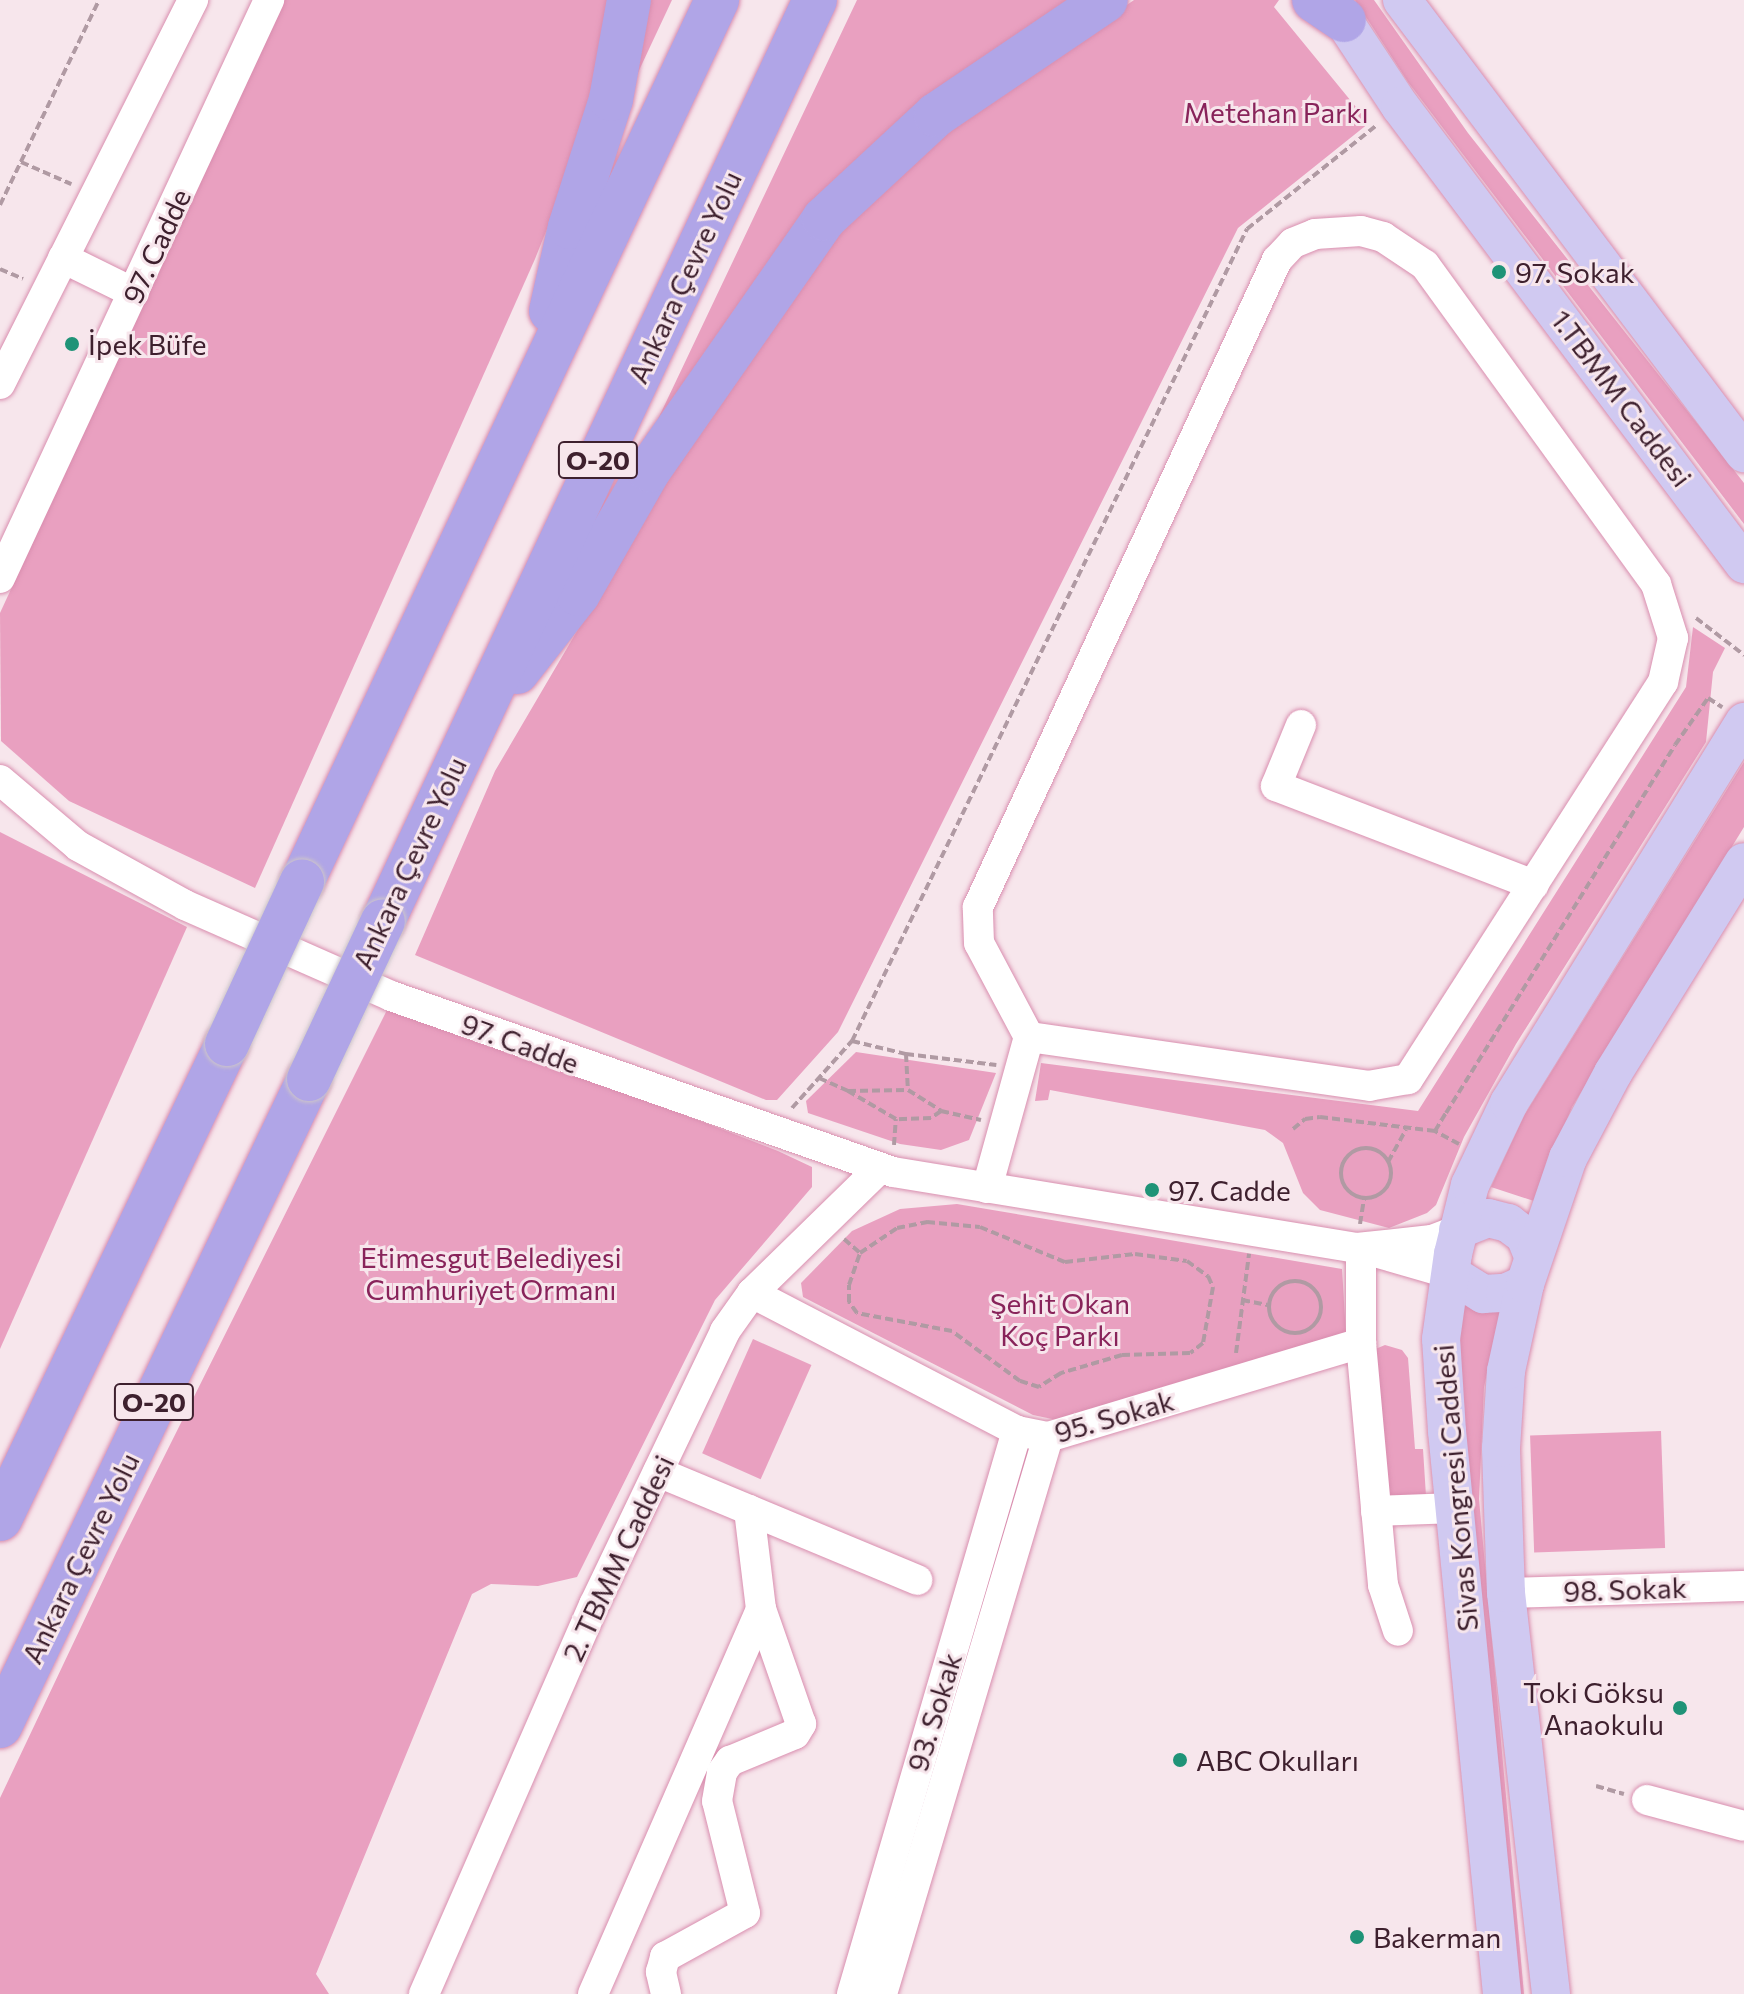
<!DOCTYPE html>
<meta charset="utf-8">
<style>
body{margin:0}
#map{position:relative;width:1744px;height:1994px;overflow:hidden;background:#f7e6ec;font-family:Commissioner,sans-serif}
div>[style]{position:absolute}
.green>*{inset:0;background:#e9a0c0;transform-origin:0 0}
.path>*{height:4px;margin-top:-2px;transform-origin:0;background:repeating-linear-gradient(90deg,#b09aa3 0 8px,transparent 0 12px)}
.path>.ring{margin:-2px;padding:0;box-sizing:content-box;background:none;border:4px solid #b09aa3;border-radius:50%}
.roads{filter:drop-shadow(0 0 2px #d98eaf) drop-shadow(0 0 2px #d98eaf)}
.minor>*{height:30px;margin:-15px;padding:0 15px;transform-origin:15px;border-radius:15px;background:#fff}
.major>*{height:38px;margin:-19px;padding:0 19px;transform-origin:19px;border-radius:19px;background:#d0c9f1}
.highway>*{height:44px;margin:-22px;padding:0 22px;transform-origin:22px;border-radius:22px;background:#b0a5e7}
.bridges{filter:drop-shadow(0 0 2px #cdc5c9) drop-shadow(0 0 2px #cdc5c9)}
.highway-bridge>*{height:44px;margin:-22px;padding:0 22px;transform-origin:22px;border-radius:22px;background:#b0a5e7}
.dots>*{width:22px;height:22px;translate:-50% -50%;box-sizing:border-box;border:4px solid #f7e6ec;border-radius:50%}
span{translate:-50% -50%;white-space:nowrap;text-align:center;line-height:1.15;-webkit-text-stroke:6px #f7e6ec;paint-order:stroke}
.shield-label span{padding:2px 6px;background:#f7e6ec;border:2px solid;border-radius:6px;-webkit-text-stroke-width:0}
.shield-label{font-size:26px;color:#3e202e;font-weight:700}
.park-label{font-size:28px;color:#88235a}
.street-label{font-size:28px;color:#3e202e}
.poi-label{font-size:28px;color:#3e202e}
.left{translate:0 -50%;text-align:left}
.right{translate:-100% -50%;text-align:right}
</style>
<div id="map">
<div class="green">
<div style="clip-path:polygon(283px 0,616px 0,584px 136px,535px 259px,255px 888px,69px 801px,1px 741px,0 613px)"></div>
<div style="clip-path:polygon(647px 0,672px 0,634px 81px)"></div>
<div style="clip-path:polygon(857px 0,1077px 0,958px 78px,639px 459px)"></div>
<div style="clip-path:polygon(1134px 0,1279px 0,1274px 7px,1369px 123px,1238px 228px,838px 1032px,777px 1100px,766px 1100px,415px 955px,495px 771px,675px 464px,825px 247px,920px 149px)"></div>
<div style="clip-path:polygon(1355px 0,1374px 0,1468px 133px,1744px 483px,1744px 524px,1408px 82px)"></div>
<div style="clip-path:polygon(1693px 627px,1725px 648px,1713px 672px,1706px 742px,1516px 1044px,1464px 1137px,1436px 1205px,1427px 1213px,1389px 1228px,1320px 1210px,1303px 1193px,1283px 1143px,1265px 1130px,1050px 1090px,1048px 1100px,1035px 1101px,1041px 1063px,1418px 1111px,1686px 687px)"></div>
<div style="clip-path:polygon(1744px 762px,1744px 827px,1572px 1107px,1534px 1201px,1491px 1187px,1524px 1116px)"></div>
<div style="clip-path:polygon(0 832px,187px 927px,0 1349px)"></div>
<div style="clip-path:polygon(391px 1002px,778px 1151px,812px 1167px,812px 1187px,715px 1300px,577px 1577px,538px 1586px,491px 1584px,472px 1594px,316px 1974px,329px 1994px,0 1994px,0 1798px,116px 1553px)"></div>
<div style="clip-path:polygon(856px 1052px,996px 1073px,969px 1140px,941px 1150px,900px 1144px,808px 1113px,806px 1101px)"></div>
<div style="clip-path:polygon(957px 1204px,1342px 1269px,1346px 1334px,1057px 1420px,1033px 1415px,803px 1297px,801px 1283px,852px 1231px,900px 1209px)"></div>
<div style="clip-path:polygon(1459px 1297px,1502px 1304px,1484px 1387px,1479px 1499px,1524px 1994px,1513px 1994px,1457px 1442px)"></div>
<div style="left:753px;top:1339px;width:64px;height:125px;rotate:24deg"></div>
<div style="clip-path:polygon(1385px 1345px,1402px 1350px,1408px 1358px,1415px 1449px,1423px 1449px,1426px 1496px,1384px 1498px,1373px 1350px)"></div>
<div style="left:1661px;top:1431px;width:117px;height:131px;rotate:88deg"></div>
</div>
<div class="path">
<div style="left:21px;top:162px;width:55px;rotate:23.7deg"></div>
<div style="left:0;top:205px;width:228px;rotate:-64.2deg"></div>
<div style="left:0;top:269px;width:25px;rotate:23deg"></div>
<div style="left:1696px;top:618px;width:61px;rotate:37.6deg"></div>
<div style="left:852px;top:1041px;width:56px;rotate:13.5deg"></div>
<div style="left:906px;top:1054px;width:91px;rotate:7deg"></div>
<div style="left:906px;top:1054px;width:36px;rotate:87deg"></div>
<div style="left:819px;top:1078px;width:32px;rotate:24deg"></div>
<div style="left:848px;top:1091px;width:60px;rotate:-1deg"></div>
<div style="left:908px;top:1090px;width:39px;rotate:32deg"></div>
<div style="left:941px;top:1111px;width:12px;rotate:145deg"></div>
<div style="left:931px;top:1118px;width:35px;rotate:178deg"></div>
<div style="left:896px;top:1119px;width:56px;rotate:-149.7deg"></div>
<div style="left:792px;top:1108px;width:90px;rotate:-48.2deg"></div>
<div style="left:852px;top:1041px;width:903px;rotate:-64.06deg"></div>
<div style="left:1247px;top:229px;width:166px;rotate:-38.7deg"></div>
<div style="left:941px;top:1111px;width:41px;rotate:12.7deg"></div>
<div style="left:1293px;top:1129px;width:16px;rotate:-40deg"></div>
<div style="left:1305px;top:1119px;width:15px;rotate:-8deg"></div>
<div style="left:1320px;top:1117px;width:116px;rotate:6.9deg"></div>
<div style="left:1459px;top:1144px;width:27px;rotate:-152deg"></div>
<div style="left:1435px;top:1131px;width:21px;rotate:-59deg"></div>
<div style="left:1446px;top:1113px;width:433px;rotate:-58.1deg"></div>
<div style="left:1675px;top:745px;width:57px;rotate:-54.9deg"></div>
<div style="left:1708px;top:698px;width:17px;rotate:33deg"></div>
<div style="left:894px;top:1145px;width:26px;rotate:-86deg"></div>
<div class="ring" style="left:1341px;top:1148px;width:46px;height:46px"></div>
<div style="left:1388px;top:1162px;width:37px;rotate:-61deg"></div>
<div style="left:927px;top:1222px;width:53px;rotate:5.4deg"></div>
<div style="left:980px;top:1227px;width:92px;rotate:22.4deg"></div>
<div style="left:1065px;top:1262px;width:70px;rotate:-6.5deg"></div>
<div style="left:1135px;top:1254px;width:52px;rotate:7.7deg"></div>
<div style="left:1187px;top:1261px;width:26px;rotate:36deg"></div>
<div style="left:1208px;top:1276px;width:12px;rotate:66deg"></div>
<div style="left:1213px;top:1287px;width:57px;rotate:100.1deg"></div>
<div style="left:1203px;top:1343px;width:16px;rotate:142deg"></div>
<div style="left:1190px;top:1353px;width:68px;rotate:178.3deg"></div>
<div style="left:1122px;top:1355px;width:64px;rotate:163.6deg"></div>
<div style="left:1061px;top:1373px;width:26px;rotate:148deg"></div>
<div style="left:1039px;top:1387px;width:20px;rotate:-162deg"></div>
<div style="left:1020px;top:1381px;width:84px;rotate:-143.7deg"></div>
<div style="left:952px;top:1331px;width:97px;rotate:-169.3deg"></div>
<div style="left:857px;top:1313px;width:14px;rotate:-126deg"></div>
<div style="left:849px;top:1302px;width:17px;rotate:-90deg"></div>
<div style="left:849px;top:1285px;width:34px;rotate:-71deg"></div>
<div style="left:860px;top:1253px;width:45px;rotate:-34deg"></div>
<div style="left:897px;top:1228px;width:31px;rotate:-11deg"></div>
<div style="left:1360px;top:1224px;width:26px;rotate:-81deg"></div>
<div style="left:844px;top:1239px;width:21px;rotate:41deg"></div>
<div class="ring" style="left:1269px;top:1281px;width:48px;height:48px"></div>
<div style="left:1242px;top:1300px;width:26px;rotate:11deg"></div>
<div style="left:1236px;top:1353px;width:100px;rotate:-82.5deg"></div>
<div style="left:1596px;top:1786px;width:29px;rotate:16deg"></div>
</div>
<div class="roads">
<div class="minor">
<div style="left:63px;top:258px;width:79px;rotate:26.2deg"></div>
<div style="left:0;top:384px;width:430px;rotate:-63.3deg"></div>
<div style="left:0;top:578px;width:638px;rotate:-65.04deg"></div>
<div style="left:1301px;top:725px;width:66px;rotate:112.3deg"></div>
<div style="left:1276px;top:786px;width:276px;rotate:21deg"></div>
<div style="left:0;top:780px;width:102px;rotate:40.2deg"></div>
<div style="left:78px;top:846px;width:122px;rotate:28.9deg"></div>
<div style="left:185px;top:905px;width:225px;rotate:23.8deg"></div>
<div style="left:391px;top:996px;width:532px;rotate:19.32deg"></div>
<div style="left:893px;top:1172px;width:470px;rotate:9.3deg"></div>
<div style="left:1357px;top:1248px;width:75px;rotate:-6.1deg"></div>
<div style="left:1432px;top:1240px;width:28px;rotate:-21deg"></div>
<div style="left:987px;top:1188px;width:157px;rotate:-74.5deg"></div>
<div style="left:1029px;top:1037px;width:106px;rotate:-118deg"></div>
<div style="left:979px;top:943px;width:36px;rotate:-92deg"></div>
<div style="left:978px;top:907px;width:713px;rotate:-65.2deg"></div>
<div style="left:1277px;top:260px;width:23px;rotate:-47deg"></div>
<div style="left:1293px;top:243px;width:24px;rotate:-22deg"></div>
<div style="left:1315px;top:234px;width:46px;rotate:-3.7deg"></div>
<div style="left:1361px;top:231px;width:23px;rotate:15deg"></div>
<div style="left:1383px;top:237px;width:50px;rotate:33.7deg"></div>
<div style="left:1425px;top:265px;width:394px;rotate:54.1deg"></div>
<div style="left:1656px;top:584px;width:57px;rotate:72.5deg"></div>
<div style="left:1673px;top:638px;width:45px;rotate:102.8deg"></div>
<div style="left:1663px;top:682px;width:472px;rotate:122.7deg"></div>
<div style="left:1408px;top:1079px;width:39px;rotate:170deg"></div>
<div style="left:1370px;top:1086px;width:345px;rotate:-171.8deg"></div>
<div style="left:1372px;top:1251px;width:82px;rotate:16.2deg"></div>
<div style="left:752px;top:1293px;width:299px;rotate:27.5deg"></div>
<div style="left:1017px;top:1431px;width:32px;rotate:11deg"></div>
<div style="left:1048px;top:1437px;width:327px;rotate:-16.7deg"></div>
<div style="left:1361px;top:1343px;width:95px;rotate:-90deg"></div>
<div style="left:1361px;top:1343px;width:243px;rotate:84.8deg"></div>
<div style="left:1383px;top:1585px;width:48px;rotate:71.9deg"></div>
<div style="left:658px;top:1472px;width:281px;rotate:22.6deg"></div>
<div style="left:1376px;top:1511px;width:78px;rotate:-2.2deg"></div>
<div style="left:1506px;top:1593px;width:238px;rotate:-1.7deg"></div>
<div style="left:1647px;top:1800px;width:100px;rotate:15deg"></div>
<div style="left:424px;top:1994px;width:425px;rotate:-66.4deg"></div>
<div style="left:594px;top:1605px;width:304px;rotate:-64.4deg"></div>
<div style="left:725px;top:1331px;width:47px;rotate:-54.6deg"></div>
<div style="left:752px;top:1293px;width:179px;rotate:-44.3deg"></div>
<div style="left:593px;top:1994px;width:420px;rotate:-66.4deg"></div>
<div style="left:666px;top:1994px;width:23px;rotate:-103deg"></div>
<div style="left:661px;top:1972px;width:16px;rotate:-75deg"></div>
<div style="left:665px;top:1957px;width:91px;rotate:-28.8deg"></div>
<div style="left:745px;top:1913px;width:115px;rotate:-104deg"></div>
<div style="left:717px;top:1801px;width:29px;rotate:-80deg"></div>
<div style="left:722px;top:1772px;width:14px;rotate:-54deg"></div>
<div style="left:730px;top:1761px;width:70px;rotate:-22.6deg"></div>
<div style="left:795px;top:1734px;width:12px;rotate:-59deg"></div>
<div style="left:801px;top:1724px;width:122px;rotate:-109.2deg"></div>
<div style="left:761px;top:1609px;width:100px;rotate:-96.9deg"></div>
<div style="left:852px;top:1994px;width:587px;rotate:-73.67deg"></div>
<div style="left:882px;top:1994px;width:581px;rotate:-73.4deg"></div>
</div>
<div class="major">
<div style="left:1330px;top:0;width:127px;rotate:56.6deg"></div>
<div style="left:1400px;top:106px;width:573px;rotate:53.09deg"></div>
<div style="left:1402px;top:0;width:568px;rotate:52.95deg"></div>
<div style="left:1458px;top:1230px;width:32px;rotate:-22deg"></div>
<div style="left:1488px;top:1218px;width:21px;rotate:14deg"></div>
<div style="left:1508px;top:1223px;width:21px;rotate:37deg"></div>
<div style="left:1525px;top:1236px;width:22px;rotate:68deg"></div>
<div style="left:1451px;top:1274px;width:38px;rotate:32deg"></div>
<div style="left:1483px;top:1294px;width:22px;rotate:-3deg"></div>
<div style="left:1505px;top:1293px;width:22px;rotate:-24deg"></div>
<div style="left:1502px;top:1994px;width:566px;rotate:-95.58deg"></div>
<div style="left:1447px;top:1431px;width:92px;rotate:-93.7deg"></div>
<div style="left:1441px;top:1339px;width:86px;rotate:-82deg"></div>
<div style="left:1453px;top:1254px;width:71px;rotate:-76.2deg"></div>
<div style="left:1470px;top:1185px;width:91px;rotate:-64.6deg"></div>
<div style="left:1509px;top:1103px;width:448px;rotate:-58.3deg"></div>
<div style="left:1551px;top:1994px;width:404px;rotate:-96.4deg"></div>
<div style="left:1506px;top:1593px;width:145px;rotate:-92deg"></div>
<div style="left:1501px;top:1448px;width:77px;rotate:-86.3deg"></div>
<div style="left:1506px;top:1371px;width:89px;rotate:-77.7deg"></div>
<div style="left:1525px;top:1284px;width:133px;rotate:-71.2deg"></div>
<div style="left:1568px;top:1158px;width:96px;rotate:-62.1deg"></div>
<div style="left:1613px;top:1073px;width:248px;rotate:-58.2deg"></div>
</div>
<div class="highway">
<div style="left:1314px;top:0;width:36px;rotate:34deg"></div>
<div style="left:551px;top:311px;width:86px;rotate:-77.3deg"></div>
<div style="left:570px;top:227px;width:134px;rotate:-72.2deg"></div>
<div style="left:611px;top:99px;width:101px;rotate:-79.7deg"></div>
<div style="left:517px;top:672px;width:99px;rotate:-52deg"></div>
<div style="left:578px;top:594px;width:143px;rotate:-60.2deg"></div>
<div style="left:649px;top:470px;width:306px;rotate:-55.1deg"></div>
<div style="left:824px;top:219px;width:153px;rotate:-42.9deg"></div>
<div style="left:936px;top:115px;width:205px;rotate:-34.1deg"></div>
<div style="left:302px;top:882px;width:975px;rotate:-64.8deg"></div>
<div style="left:383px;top:921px;width:1017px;rotate:-64.87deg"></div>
<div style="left:0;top:1519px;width:526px;rotate:-64.46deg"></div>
<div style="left:0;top:1726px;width:717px;rotate:-64.47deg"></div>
</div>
</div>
<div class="bridges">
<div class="highway-bridge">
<div style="left:227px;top:1044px;width:179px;rotate:-65.2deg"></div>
<div style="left:309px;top:1079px;width:174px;rotate:-64.9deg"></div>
</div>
</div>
<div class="dots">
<div style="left:1499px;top:272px;background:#1f9377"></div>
<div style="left:72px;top:344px;background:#1f9377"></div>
<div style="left:1152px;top:1190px;background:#1f9377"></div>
<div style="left:1680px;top:1708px;background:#1f9377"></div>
<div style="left:1180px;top:1760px;background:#1f9377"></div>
<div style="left:1357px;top:1937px;background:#1f9377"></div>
</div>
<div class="shield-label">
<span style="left:598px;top:460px">O-20</span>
<span style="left:154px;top:1402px">O-20</span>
</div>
<div class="park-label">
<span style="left:1276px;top:112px">Metehan Parkı</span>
<span style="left:491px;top:1273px">Etimesgut Belediyesi<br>Cumhuriyet Ormanı</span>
<span style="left:1060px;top:1319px">Şehit Okan<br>Koç Parkı</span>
</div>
<div class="street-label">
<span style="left:156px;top:246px;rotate:-65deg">97. Cadde</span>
<span style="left:684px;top:277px;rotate:-65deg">Ankara Çevre Yolu</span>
<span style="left:1622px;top:398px;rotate:53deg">1.TBMM Caddesi</span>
<span style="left:409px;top:863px;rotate:-65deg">Ankara Çevre Yolu</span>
<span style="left:520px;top:1043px;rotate:20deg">97. Cadde</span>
<span style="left:1114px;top:1416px;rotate:-16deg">95. Sokak</span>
<span style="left:1455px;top:1488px;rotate:-95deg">Sivas Kongresi Caddesi</span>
<span style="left:80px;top:1558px;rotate:-64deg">Ankara Çevre Yolu</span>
<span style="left:618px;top:1558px;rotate:-65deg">2. TBMM Caddesi</span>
<span style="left:1625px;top:1589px;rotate:-2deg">98. Sokak</span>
<span style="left:934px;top:1712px;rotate:-73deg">93. Sokak</span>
</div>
<div class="poi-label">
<span class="left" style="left:1515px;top:272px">97. Sokak</span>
<span class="left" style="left:88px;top:344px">İpek Büfe</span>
<span class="left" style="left:1168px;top:1190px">97. Cadde</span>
<span class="right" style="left:1664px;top:1708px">Toki Göksu<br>Anaokulu</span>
<span class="left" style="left:1196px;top:1760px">ABC Okulları</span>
<span class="left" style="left:1373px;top:1937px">Bakerman</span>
</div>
</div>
